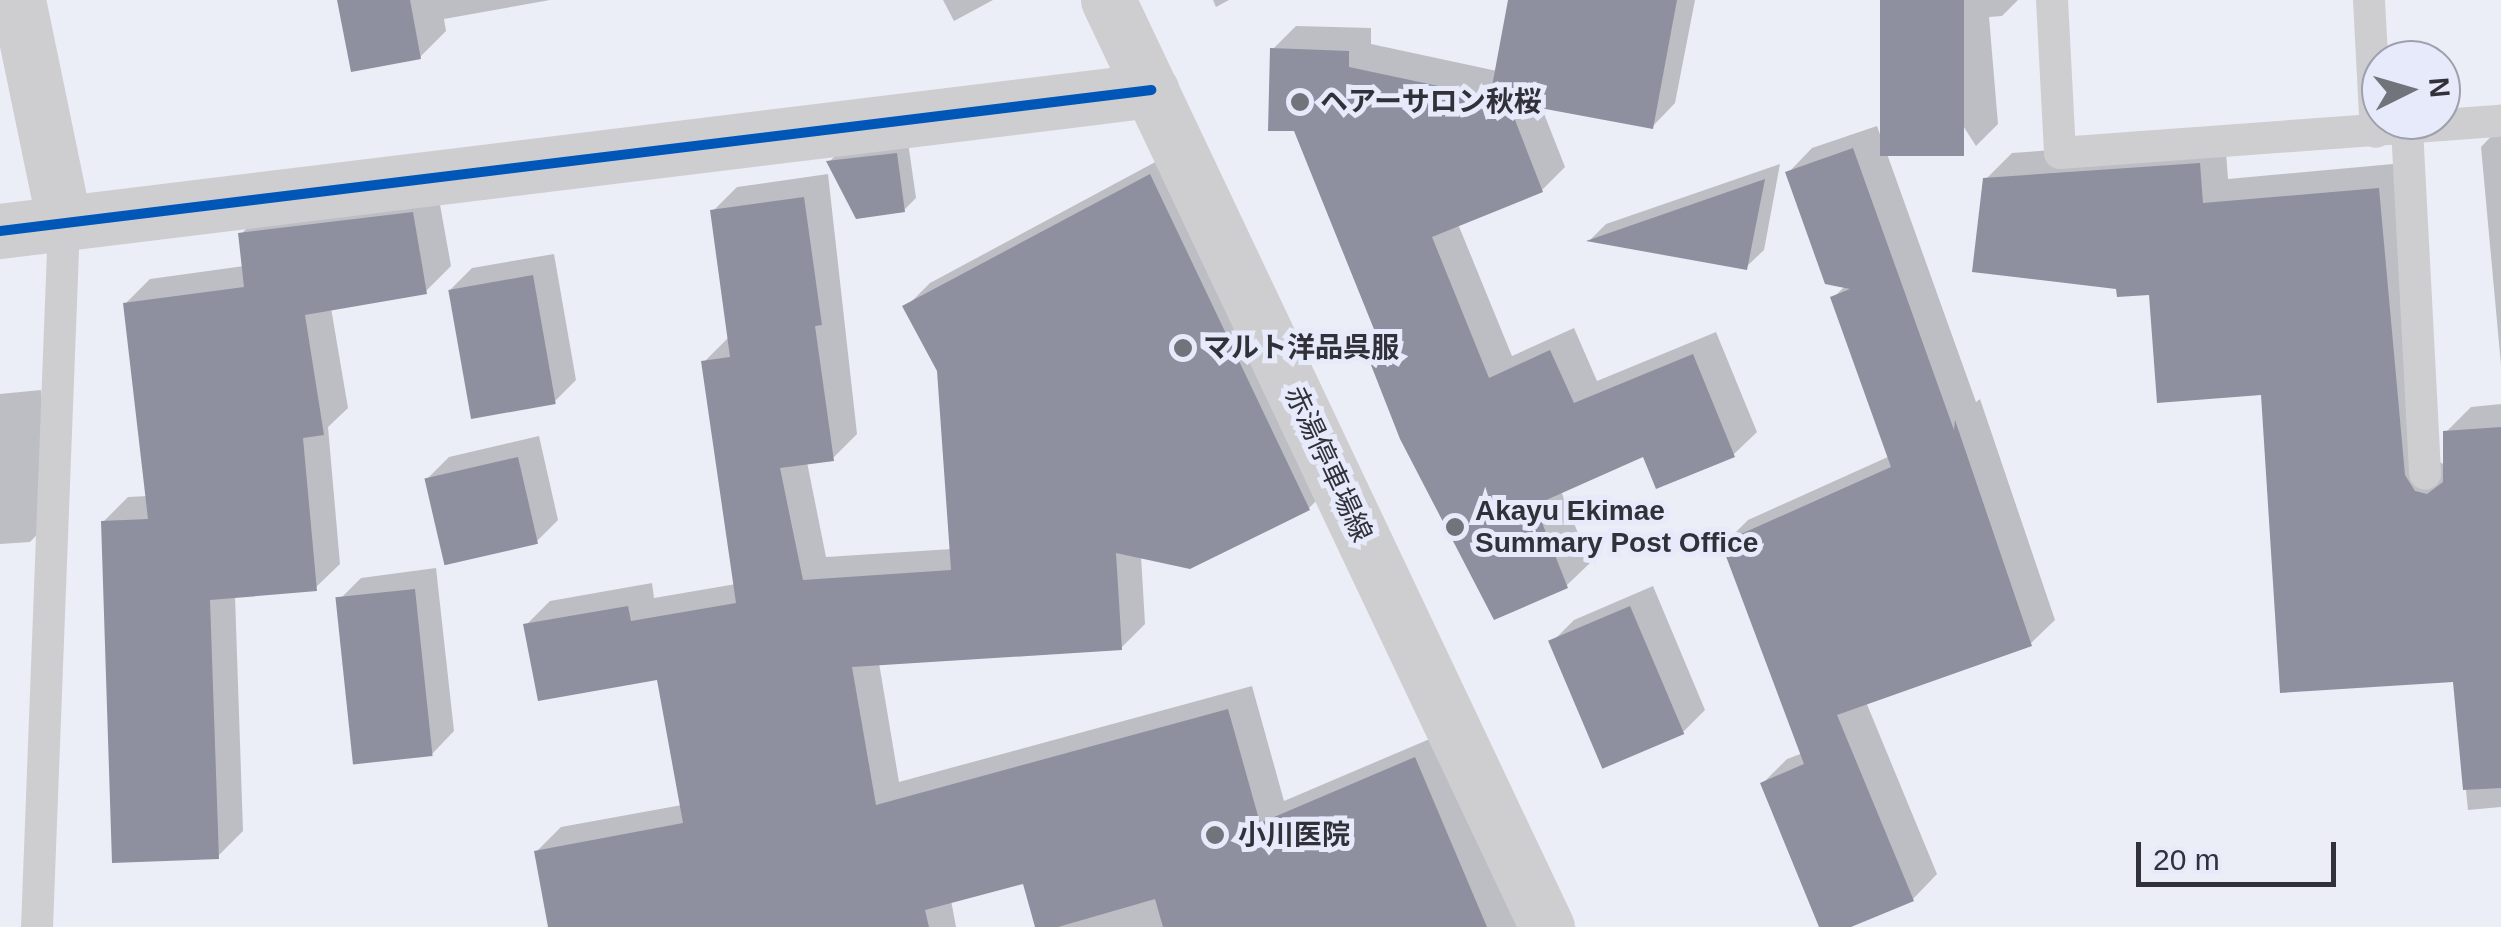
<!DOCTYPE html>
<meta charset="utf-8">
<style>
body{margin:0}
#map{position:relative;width:2501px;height:927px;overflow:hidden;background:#ebeef6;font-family:Helvetica,"Noto Sans JP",sans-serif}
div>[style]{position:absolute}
.shadow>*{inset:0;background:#0003}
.building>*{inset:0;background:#8e909f;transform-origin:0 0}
.lane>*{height:32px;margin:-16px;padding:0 16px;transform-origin:16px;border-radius:16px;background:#ceced1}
.street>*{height:55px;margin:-27.5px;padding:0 27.5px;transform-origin:27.5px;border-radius:27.5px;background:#ceced1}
.secondary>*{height:55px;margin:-27.5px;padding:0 27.5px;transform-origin:27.5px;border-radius:27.5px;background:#ceced1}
.cycleway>*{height:10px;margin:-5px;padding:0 5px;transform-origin:5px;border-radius:5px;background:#0057b8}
.dots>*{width:28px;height:28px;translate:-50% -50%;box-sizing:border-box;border:5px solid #e7eafb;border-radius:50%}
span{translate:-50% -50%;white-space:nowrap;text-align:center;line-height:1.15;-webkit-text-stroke:10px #e7eafb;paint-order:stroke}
.poi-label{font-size:28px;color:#313239;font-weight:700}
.left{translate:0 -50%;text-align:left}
.street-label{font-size:28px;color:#313239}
.north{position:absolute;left:2361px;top:40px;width:100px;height:100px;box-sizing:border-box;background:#e7eafb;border:2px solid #9ea0ad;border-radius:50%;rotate:85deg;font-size:28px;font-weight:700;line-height:40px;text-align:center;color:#313239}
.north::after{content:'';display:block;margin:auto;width:35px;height:45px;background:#72747b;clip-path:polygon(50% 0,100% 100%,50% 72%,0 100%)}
.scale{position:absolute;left:2136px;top:842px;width:200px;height:45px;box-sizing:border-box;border:5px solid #313239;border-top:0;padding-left:12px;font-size:30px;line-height:35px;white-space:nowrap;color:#313239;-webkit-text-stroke:8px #e7eafb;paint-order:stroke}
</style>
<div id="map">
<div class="shadow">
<div style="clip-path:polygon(340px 0,550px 0,444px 19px,446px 31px,420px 57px)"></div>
<div style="clip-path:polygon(943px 0,993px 0,954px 21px)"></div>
<div style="clip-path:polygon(1213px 0,1229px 0,1216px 7px)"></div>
<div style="clip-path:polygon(1511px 0,1695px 0,1675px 103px,1652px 127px,1541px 106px,1565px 167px,1542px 190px,1458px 224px,1512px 356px,1574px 328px,1597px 381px,1716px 332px,1757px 432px,1733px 455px,1644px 454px,1561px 491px,1590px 563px,1566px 586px,1374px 366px,1387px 353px,1273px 49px,1296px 26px,1371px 28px,1371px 44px,1497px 71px)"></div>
<div style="clip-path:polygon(1883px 0,2018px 0,2002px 16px,1989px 17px,1998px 124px,1976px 146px)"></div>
<div style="clip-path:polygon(1877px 126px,1976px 402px,1980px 399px,2055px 620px,2030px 644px,1866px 702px,1937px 874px,1913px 899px,1845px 927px,1822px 927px,1763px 783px,1787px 759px,1803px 753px,1724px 544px,1748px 520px,1890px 456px,1833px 298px,1845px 286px,1788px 173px,1812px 148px)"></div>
<div style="clip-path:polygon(2501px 126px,2501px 365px,2481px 147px)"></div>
<div style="clip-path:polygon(2225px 138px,2228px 179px,2404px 163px,2433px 458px,2445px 465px,2445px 433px,2471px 407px,2501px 404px,2501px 807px,2468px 810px,2455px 680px,2264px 393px,2151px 292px,2118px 286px,1986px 179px,2012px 153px)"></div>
<div style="clip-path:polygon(908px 142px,916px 198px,904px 210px,829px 162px,840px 151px)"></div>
<div style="clip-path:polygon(1174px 152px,1333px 484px,1309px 508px,1190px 566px,1141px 556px,1145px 624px,1121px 648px,879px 663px,899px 782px,1252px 686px,1284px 801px,1439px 735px,1540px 927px,1038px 927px,1025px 881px,951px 900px,956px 927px,551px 927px,537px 851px,561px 827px,682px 805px,659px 677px,526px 625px,550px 601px,652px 583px,654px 598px,736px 584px,704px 362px,728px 338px,713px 211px,737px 187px,828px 174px,857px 434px,833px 458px,807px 462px,826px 557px,952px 549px,939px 370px,906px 307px,930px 283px)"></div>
<div style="clip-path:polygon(1780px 164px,1764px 250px,1746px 267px,1591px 239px,1606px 224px)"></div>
<div style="clip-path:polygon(437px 188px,451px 266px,426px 291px,331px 308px,348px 408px,328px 427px,340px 564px,315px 588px,235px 596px,243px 831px,218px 856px,103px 522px,128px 497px,148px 496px,125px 304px,150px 279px,244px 266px,241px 234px,266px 209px)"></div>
<div style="clip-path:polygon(554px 254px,576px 380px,554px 402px,450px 290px,472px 268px)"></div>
<div style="clip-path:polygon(41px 390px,52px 519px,30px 542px,0 544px,0 394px)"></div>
<div style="clip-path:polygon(539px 436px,558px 520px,536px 542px,427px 479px,449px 457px)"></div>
<div style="clip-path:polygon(436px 568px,454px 731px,432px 754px,339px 600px,361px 578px)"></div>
<div style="clip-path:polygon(1653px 586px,1705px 710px,1683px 732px,1552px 642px,1574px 620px)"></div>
</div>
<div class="building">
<div style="clip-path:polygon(337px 0,410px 0,421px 59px,351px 72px)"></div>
<div style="clip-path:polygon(1508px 0,1677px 0,1653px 129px,1508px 102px,1543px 192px,1432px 237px,1489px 378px,1550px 350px,1574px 403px,1693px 354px,1735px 457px,1656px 489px,1643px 457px,1535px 505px,1568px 588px,1494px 620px,1400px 439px,1371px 365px,1386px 359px,1294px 131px,1268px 131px,1270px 48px,1349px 51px,1349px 67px,1490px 97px)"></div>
<div style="left:1880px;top:0;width:84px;height:156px"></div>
<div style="clip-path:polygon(1853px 148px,1954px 430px,1955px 420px,2032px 646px,1837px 715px,1914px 901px,1851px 927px,1819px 927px,1760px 783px,1804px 764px,1721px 543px,1891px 467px,1830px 297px,1850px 289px,1825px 284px,1785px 172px)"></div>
<div style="clip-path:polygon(897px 153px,905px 212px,856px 219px,826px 161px)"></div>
<div style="clip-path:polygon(2200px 163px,2203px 203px,2379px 188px,2405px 475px,2415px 491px,2427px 494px,2443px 482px,2443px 431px,2501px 427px,2501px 788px,2463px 790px,2453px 682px,2280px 693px,2261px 395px,2157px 403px,2149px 295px,2117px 297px,2116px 289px,1972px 272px,1983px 178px)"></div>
<div style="clip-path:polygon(1150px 174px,1310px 510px,1190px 569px,1116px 553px,1122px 650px,852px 667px,876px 805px,1228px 709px,1260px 823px,1415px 757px,1487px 927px,1163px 927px,1155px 899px,1058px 927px,1035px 927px,1023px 884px,925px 910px,929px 927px,548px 927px,534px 851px,683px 823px,657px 680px,538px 701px,523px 624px,628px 606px,631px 621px,736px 603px,701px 361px,730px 357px,710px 210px,804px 197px,822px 325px,815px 326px,834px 461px,780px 468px,803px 580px,951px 570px,937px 371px,902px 306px)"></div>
<div style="clip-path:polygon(1765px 179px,1747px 270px,1586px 241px)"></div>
<div style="clip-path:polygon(413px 212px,427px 294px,305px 315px,324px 435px,303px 438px,317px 591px,210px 600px,219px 859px,112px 863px,101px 521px,148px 519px,123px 303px,244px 287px,238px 233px)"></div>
<div style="left:533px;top:275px;width:131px;height:86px;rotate:80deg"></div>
<div style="left:518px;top:457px;width:89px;height:96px;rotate:77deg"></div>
<div style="left:415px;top:589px;width:168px;height:80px;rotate:84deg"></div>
<div style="left:1630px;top:606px;width:139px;height:89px;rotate:67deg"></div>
</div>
<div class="lane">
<div style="left:2052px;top:0;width:153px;rotate:87deg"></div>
<div style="left:2060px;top:153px;width:442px;rotate:-4.2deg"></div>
<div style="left:2369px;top:0;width:132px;rotate:87deg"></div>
<div style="left:2407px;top:128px;width:346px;rotate:87deg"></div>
<div style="left:37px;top:927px;width:705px;rotate:-87.8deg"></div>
</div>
<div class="street">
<div style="left:18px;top:0;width:228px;rotate:78.3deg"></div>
<div style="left:0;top:231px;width:1160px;rotate:-6.98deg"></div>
</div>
<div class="secondary">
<div style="left:1108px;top:0;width:1026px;rotate:64.66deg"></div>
</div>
<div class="cycleway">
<div style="left:0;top:231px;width:1160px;rotate:-6.98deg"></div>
</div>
<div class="dots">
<div style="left:1300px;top:102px;background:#72747b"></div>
<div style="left:1183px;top:348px;background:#72747b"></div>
<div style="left:1455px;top:527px;background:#72747b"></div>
<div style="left:1215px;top:835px;background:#72747b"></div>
</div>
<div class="poi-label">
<span class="left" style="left:1320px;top:102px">ヘアーサロン秋桜</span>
<span class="left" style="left:1203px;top:348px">マルト洋品呉服</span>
<span class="left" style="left:1475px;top:527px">Akayu Ekimae<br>Summary Post Office</span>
<span class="left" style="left:1238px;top:835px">小川医院</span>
</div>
<div class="street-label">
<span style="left:1328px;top:464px;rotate:65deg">赤湯停車場線</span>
</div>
<div class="north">N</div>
<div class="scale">20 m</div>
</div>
